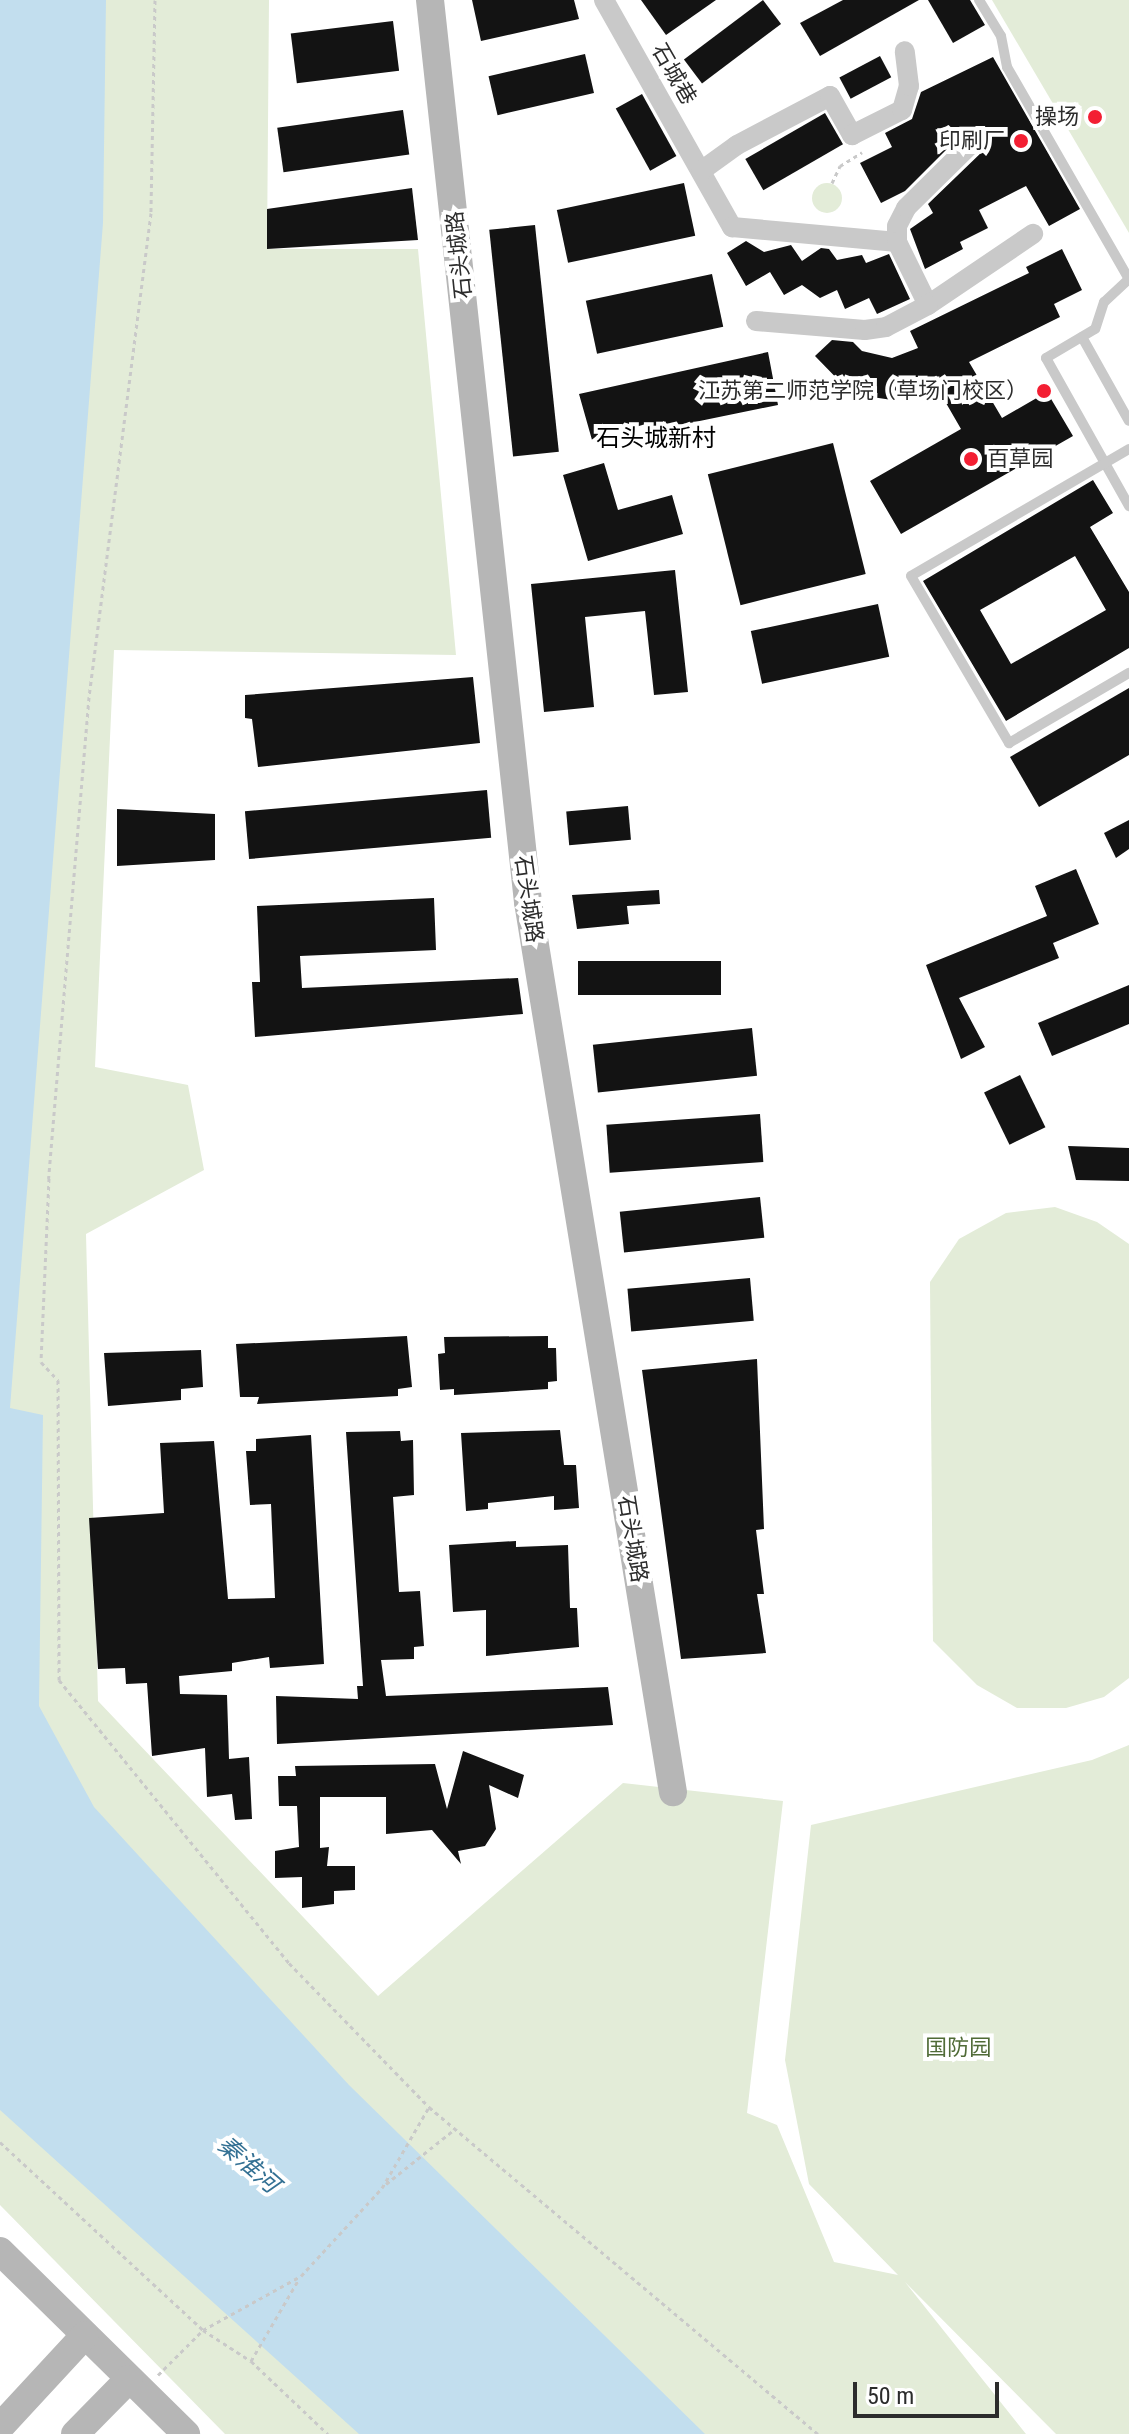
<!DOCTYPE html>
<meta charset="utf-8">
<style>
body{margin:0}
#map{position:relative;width:1129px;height:2434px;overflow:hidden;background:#fff;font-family:"Roboto Condensed","Noto Sans SC",sans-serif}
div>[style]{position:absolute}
.green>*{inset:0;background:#e3ecd8}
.round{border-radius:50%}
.water>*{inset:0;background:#c2deee}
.building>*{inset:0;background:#131313;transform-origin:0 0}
.path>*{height:3px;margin-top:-1.5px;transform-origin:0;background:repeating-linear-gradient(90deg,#c9c9c9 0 4px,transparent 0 8px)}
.lane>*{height:10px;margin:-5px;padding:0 5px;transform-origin:5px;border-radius:5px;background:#c9c9c9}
.street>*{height:20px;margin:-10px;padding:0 10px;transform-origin:10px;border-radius:10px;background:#c9c9c9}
.secondary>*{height:28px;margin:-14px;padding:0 14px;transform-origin:14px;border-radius:14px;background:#b6b6b6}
.dots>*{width:22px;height:22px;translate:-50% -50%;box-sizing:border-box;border:4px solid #fff;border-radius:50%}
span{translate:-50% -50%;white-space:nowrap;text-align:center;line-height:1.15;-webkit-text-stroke:8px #fff;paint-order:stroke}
.street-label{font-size:22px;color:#2c2c2c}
.poi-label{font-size:22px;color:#2c2c2c}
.right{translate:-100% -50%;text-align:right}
.left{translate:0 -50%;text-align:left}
.park-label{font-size:22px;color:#506b37}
.neighbourhood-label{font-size:24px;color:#000}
.water-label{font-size:24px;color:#347194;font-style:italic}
.scale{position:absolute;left:853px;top:2382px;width:146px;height:36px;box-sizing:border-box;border:4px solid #2c2c2c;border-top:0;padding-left:10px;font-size:24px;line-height:28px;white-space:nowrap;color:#2c2c2c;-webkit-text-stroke:6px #fff;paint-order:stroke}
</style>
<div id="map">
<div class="green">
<div style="clip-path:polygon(0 0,269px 0,267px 249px,418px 249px,456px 655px,114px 650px,95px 1067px,188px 1085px,204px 1170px,86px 1234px,98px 1701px,378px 1996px,623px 1783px,783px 1801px,747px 2113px,777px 2125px,834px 2262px,898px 2275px,809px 2184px,785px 2060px,811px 1825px,1092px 1760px,1129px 1745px,1129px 2434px,1056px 2434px,905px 2282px,1026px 2434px,225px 2434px,0 2205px)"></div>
<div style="clip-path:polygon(992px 0,1129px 0,1129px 233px)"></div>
<div class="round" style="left:812px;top:183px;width:30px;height:30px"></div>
<div style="clip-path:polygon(1055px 1207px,1097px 1222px,1129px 1244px,1129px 1678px,1104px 1697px,1066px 1708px,1017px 1708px,977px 1685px,933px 1641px,930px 1282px,959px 1239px,1006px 1213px)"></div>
</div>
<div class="water">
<div style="clip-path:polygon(0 0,106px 0,103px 223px,10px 1408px,43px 1415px,39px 1706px,94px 1807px,349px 2085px,705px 2434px,359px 2434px,0 2110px)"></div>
</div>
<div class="building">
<div style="clip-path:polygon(472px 0,574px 0,579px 19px,481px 41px)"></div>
<div style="clip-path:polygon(641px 0,716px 0,666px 35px)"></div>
<div style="left:763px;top:0;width:30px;height:99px;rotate:53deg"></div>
<div style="clip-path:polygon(843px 0,919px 0,820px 56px,800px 23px)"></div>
<div style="clip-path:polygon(928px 0,970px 0,985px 25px,953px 43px)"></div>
<div style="left:393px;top:21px;width:50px;height:103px;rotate:83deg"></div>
<div style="left:585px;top:54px;width:40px;height:99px;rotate:77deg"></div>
<div style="left:880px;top:56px;width:24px;height:46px;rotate:62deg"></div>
<div style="clip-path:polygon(993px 57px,1080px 209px,1049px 226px,1026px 186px,979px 210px,988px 228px,960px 242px,963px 249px,925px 269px,910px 229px,933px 213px,928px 204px,985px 149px,985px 132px,966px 130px,905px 191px,881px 203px,860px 163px,892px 147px,885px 133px,912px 119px,921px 92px)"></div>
<div style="left:642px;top:94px;width:71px;height:30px;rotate:61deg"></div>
<div style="left:403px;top:110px;width:45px;height:127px;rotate:82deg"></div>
<div style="left:825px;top:113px;width:36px;height:92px;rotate:60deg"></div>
<div style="left:684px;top:183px;width:54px;height:130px;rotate:78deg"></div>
<div style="clip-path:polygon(412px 188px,418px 240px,267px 249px,267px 209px)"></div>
<div style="left:535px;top:225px;width:228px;height:46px;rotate:84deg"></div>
<div style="clip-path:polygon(746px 241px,764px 252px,791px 245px,802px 261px,821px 248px,829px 249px,837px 260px,862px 255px,866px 263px,889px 254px,910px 299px,877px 314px,869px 298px,845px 309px,837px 290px,820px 298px,802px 285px,784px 295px,770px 272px,746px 286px,727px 253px)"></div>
<div style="clip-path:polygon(1062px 249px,1082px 290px,1054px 304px,1060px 317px,969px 362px,1002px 418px,1047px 392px,1073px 436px,901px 534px,870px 481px,961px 429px,935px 384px,892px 400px,852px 394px,815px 356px,832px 340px,853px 342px,862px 351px,892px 358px,918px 348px,910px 331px,1029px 273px,1026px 267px)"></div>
<div style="left:712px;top:274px;width:54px;height:129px;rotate:78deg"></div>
<div style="clip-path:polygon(768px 352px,778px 405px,651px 431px,649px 423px,592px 440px,579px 394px)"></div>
<div style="left:833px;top:443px;width:135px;height:129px;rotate:76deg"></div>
<div style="clip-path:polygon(604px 463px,618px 510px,672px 495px,683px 534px,588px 561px,563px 475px)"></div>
<div style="clip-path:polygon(evenodd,1093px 480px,1113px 513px,1090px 527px,1129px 592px,1129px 648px,1006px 721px,923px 581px,1093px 480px,1075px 556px,1106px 610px,1011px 664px,980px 610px,1075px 556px)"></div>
<div style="clip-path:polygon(675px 570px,688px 692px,654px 695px,645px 611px,585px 617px,594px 707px,544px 712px,531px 584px)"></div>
<div style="left:878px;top:604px;width:54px;height:130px;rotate:78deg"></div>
<div style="clip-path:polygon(473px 677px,480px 743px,258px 767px,252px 719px,245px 718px,245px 695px)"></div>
<div style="clip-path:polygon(1129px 688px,1129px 755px,1039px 807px,1010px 757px)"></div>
<div style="left:487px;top:790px;width:48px;height:243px;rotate:85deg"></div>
<div style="left:628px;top:806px;width:34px;height:62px;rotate:85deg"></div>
<div style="clip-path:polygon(117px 809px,215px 814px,215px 860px,117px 866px)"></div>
<div style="clip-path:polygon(1129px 820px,1129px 849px,1116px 858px,1104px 833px)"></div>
<div style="clip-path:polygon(1076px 869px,1099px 924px,1053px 943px,1059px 958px,959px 998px,985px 1047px,961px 1059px,926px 965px,1047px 916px,1035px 886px)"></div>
<div style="clip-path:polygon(659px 890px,660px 904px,627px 906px,629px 924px,577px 929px,572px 895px)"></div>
<div style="clip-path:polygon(434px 898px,436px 950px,300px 956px,302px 988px,518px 978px,523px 1014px,255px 1037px,252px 982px,260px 982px,257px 906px)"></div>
<div style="left:721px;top:961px;width:34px;height:143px;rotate:90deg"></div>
<div style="clip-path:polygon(1129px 985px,1129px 1024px,1052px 1056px,1038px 1023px)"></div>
<div style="left:752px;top:1028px;width:48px;height:160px;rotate:84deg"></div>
<div style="left:1020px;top:1075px;width:58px;height:40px;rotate:64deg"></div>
<div style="left:760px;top:1114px;width:48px;height:154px;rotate:86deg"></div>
<div style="clip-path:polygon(1068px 1146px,1129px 1148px,1129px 1181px,1076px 1180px)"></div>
<div style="left:760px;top:1197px;width:41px;height:141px;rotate:84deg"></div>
<div style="left:750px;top:1278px;width:43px;height:123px;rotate:85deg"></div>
<div style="clip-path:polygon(407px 1336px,412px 1387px,398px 1389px,398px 1396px,257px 1404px,259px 1397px,240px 1397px,236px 1344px)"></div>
<div style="clip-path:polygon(548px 1336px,548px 1348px,556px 1348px,557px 1381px,548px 1382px,548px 1389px,454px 1395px,454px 1389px,440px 1390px,438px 1354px,445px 1353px,444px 1337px)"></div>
<div style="clip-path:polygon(201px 1350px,203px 1387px,181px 1389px,181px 1400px,108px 1406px,104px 1353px)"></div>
<div style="clip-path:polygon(757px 1359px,764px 1529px,756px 1530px,764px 1594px,757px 1594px,766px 1653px,681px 1659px,642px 1370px)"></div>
<div style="clip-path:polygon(560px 1430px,564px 1465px,576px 1465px,579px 1508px,554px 1510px,554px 1496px,488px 1503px,488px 1509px,466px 1511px,461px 1433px)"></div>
<div style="clip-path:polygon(400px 1431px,401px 1441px,413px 1440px,414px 1495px,393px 1497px,399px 1592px,420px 1591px,424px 1646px,414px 1647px,414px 1659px,381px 1660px,386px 1696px,608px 1687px,613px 1725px,277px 1744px,276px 1696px,358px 1699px,357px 1686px,363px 1686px,346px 1432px)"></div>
<div style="clip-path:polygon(311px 1435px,324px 1664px,270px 1668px,269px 1657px,232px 1663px,232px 1671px,179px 1676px,180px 1694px,227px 1695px,229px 1759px,249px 1757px,252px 1819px,235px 1820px,232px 1794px,207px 1797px,205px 1748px,152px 1756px,147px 1683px,126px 1684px,125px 1668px,98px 1669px,89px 1518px,164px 1513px,160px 1443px,214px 1441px,228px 1599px,275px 1598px,271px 1504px,250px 1505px,246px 1451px,256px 1451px,256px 1439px)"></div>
<div style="clip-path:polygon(516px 1541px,516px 1547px,568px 1545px,570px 1608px,577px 1608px,579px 1647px,486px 1656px,486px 1610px,453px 1612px,449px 1545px)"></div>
<div style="clip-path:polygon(463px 1751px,524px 1775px,518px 1798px,489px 1785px,496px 1829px,485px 1846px,458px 1851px,461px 1864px,432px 1830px,386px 1834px,386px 1797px,320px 1797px,320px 1848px,329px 1847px,327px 1866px,355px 1866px,355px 1890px,334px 1891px,334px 1904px,302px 1908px,302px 1877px,275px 1878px,275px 1851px,299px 1847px,297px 1806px,279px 1806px,278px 1776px,296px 1776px,295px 1766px,435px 1764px,447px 1809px)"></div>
</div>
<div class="path">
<div style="left:155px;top:0;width:213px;rotate:91.1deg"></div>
<div style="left:151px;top:213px;width:488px;rotate:97.3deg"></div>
<div style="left:89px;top:697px;width:483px;rotate:94.8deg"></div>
<div style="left:49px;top:1178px;width:184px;rotate:92.5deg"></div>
<div style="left:41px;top:1362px;width:25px;rotate:47deg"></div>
<div style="left:58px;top:1380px;width:300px;rotate:89.8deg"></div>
<div style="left:59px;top:1680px;width:365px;rotate:50.9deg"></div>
<div style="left:289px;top:1963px;width:201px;rotate:45.8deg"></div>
<div style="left:429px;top:2107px;width:508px;rotate:40.05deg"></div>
<div style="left:832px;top:183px;width:19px;rotate:-65deg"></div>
<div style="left:840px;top:166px;width:26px;rotate:-32deg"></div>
<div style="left:0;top:2142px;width:277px;rotate:42.8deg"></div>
<div style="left:203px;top:2330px;width:57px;rotate:32.9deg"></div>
<div style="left:251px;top:2361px;width:106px;rotate:43.5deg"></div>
<div style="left:386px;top:2184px;width:88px;rotate:-38.6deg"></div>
<div style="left:251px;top:2361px;width:95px;rotate:-59.7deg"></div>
<div style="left:158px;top:2375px;width:64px;rotate:-45deg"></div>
<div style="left:203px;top:2330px;width:112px;rotate:-28.9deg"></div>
<div style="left:301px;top:2276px;width:120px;rotate:-47.4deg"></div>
<div style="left:382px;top:2188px;width:94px;rotate:-59.9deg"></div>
</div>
<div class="lane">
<div style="left:979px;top:0;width:42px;rotate:58.6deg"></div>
<div style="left:1001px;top:36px;width:32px;rotate:79deg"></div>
<div style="left:1007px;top:67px;width:245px;rotate:60.1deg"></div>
<div style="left:1129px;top:279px;width:34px;rotate:137deg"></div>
<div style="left:1104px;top:302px;width:28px;rotate:108deg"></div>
<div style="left:1095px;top:329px;width:57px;rotate:149.4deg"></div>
<div style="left:1046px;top:358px;width:170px;rotate:60.7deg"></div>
<div style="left:1082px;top:337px;width:96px;rotate:60.8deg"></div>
<div style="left:1129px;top:449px;width:252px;rotate:149.8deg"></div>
<div style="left:911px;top:576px;width:194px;rotate:59.6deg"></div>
<div style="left:1009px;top:743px;width:139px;rotate:-30.3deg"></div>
</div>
<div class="street">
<div style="left:604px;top:0;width:261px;rotate:60.6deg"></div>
<div style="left:732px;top:227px;width:166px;rotate:5.2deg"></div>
<div style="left:897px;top:242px;width:16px;rotate:-90deg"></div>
<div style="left:897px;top:226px;width:20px;rotate:-63deg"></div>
<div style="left:906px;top:208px;width:97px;rotate:-44.6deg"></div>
<div style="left:701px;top:171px;width:44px;rotate:-35.8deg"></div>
<div style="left:737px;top:145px;width:105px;rotate:-27.8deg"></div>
<div style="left:830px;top:96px;width:45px;rotate:60.6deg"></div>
<div style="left:852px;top:135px;width:56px;rotate:-26.6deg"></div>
<div style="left:902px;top:110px;width:25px;rotate:-74deg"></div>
<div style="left:909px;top:86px;width:35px;rotate:-97deg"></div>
<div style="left:897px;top:242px;width:70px;rotate:63.8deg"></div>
<div style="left:928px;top:305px;width:127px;rotate:-34.1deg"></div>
<div style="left:756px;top:321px;width:109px;rotate:4.7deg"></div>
<div style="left:865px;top:330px;width:21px;rotate:-8deg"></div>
<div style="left:886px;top:327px;width:47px;rotate:-27.6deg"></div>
</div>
<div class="secondary">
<div style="left:430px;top:0;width:907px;rotate:83.8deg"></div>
<div style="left:528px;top:902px;width:902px;rotate:80.75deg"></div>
<div style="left:0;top:2251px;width:261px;rotate:44.5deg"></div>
<div style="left:0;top:2427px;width:125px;rotate:-47.3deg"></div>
<div style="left:75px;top:2434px;width:77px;rotate:-45.5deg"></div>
</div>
<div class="dots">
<div style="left:1095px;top:117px;background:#f31f33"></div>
<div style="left:1021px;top:141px;background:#f31f33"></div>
<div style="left:1044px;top:391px;background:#f31f33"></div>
<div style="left:971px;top:459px;background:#f31f33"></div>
</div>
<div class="street-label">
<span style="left:674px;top:74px;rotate:60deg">石城巷</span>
<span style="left:459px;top:255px;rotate:-96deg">石头城路</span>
<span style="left:529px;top:899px;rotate:82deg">石头城路</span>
<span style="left:633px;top:1539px;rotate:81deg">石头城路</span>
</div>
<div class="poi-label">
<span class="right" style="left:1079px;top:117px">操场</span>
<span class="right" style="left:1005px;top:141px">印刷厂</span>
<span class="right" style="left:1028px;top:391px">江苏第二师范学院（草场门校区）</span>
<span class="left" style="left:987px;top:459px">百草园</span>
</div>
<div class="park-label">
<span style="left:958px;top:2048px">国防园</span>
</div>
<div class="neighbourhood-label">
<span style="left:656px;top:439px">石头城新村</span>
</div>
<div class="water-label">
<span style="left:248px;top:2165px;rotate:41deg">秦淮河</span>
</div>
<div class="scale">50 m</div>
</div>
